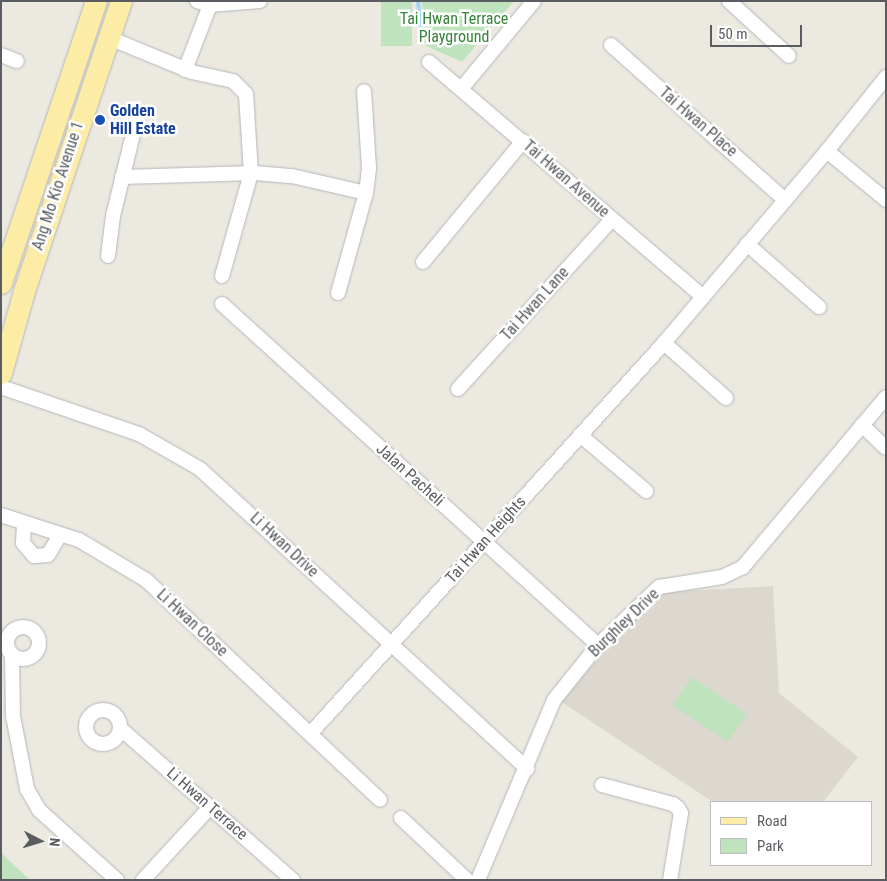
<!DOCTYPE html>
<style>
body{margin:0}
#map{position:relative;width:887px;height:881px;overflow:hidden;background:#ece9e0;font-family:"Roboto Condensed",sans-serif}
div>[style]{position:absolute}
.education>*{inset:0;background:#dcd8cf}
.green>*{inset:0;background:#bee3bd;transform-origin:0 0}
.stream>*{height:4px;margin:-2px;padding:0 2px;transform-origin:2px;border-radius:2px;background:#a0d6fc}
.roads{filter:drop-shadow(0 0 1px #b3b7bb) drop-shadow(0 0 1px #b3b7bb)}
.street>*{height:14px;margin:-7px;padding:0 7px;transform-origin:7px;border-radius:7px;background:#fff}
.street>.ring{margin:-7px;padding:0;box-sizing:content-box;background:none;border:14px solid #fff;border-radius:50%}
.primary>*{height:21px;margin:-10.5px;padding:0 10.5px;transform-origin:10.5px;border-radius:10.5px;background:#fceca5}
.dots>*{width:14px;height:14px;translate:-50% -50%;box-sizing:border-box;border:2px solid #fff;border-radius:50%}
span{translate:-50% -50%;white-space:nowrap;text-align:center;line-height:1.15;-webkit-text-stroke:5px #fff;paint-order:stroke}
.park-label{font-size:16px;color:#378339}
.transit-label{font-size:16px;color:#164399;font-weight:700}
.left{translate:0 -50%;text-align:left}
.street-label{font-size:16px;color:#595d61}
.frame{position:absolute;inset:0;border:2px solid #595d61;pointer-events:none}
.legend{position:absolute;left:710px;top:801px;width:162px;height:65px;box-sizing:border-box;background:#fff;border:1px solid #bdbec0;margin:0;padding:6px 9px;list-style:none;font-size:15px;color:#595d61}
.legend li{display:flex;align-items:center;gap:10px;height:25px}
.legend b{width:25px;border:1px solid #bdbec0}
.north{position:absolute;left:15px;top:816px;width:50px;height:50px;-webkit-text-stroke:4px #fff;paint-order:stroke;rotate:95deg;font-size:14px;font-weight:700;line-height:20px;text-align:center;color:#595d61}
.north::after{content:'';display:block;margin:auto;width:18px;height:22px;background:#595d61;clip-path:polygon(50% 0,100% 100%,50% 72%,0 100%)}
.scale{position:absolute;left:710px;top:25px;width:92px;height:22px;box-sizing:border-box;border:2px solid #595d61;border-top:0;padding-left:6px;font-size:15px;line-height:18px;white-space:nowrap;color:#595d61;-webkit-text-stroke:4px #fff;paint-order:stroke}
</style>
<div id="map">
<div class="education">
<div style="clip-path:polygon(773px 586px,779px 693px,858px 757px,823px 802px,713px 802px,560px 701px,654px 597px,664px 592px)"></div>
</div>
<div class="green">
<div style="left:381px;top:1px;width:31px;height:45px"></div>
<div style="clip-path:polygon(422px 1px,514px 1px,462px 62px,426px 46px)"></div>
<div style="left:692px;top:677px;width:66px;height:34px;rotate:34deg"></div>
<div style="clip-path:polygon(1px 853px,30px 880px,1px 880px)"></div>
</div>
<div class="stream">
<div style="left:418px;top:1px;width:42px;rotate:84.6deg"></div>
</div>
<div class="roads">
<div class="street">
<div style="left:197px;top:1px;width:14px;rotate:17deg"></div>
<div style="left:210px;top:5px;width:50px;rotate:-4.6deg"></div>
<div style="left:729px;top:1px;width:81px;rotate:42.5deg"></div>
<div style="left:107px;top:37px;width:92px;rotate:22.4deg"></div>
<div style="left:192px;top:72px;width:42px;rotate:12.4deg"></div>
<div style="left:233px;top:81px;width:18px;rotate:45deg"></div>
<div style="left:246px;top:94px;width:79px;rotate:86.4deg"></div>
<div style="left:251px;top:173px;width:107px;rotate:105.7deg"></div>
<div style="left:611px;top:45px;width:233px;rotate:41.7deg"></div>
<div style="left:1px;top:55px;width:17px;rotate:21deg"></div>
<div style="left:429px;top:62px;width:361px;rotate:40.6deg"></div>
<div style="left:185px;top:70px;width:70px;rotate:-69deg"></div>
<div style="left:461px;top:89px;width:114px;rotate:-50.3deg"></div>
<div style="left:827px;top:151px;width:77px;rotate:39.7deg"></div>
<div style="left:122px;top:177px;width:133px;rotate:-1.7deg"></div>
<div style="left:255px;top:173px;width:37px;rotate:5deg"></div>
<div style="left:292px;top:176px;width:76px;rotate:12.9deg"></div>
<div style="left:747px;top:244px;width:96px;rotate:41.2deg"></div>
<div style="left:108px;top:256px;width:40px;rotate:-82.9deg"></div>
<div style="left:113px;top:216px;width:101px;rotate:-76.2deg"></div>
<div style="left:423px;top:262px;width:157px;rotate:-50.4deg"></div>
<div style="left:338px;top:293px;width:104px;rotate:-74.4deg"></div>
<div style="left:366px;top:193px;width:25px;rotate:-83deg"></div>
<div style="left:369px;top:168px;width:77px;rotate:-93.7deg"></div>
<div style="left:222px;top:304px;width:508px;rotate:42.21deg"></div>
<div style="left:664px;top:343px;width:83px;rotate:41.6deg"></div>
<div style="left:1px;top:387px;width:146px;rotate:18.8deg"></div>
<div style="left:139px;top:434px;width:70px;rotate:29.8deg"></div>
<div style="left:200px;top:469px;width:444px;rotate:42.5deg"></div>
<div style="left:458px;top:389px;width:229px;rotate:-47.8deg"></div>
<div style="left:862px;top:425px;width:33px;rotate:44deg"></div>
<div style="left:580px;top:435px;width:87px;rotate:40.3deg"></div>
<div style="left:1px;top:515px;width:82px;rotate:17.8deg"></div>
<div style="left:79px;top:540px;width:78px;rotate:30.8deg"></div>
<div style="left:146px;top:580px;width:321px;rotate:43.2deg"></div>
<div style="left:24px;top:524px;width:19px;rotate:93deg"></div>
<div style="left:23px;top:543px;width:17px;rotate:50deg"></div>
<div style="left:34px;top:556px;width:14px;rotate:-4deg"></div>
<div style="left:48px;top:555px;width:23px;rotate:-59deg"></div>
<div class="ring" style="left:7px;top:627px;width:18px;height:18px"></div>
<div style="left:12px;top:654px;width:62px;rotate:89.1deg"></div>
<div style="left:13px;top:716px;width:74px;rotate:79.1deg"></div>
<div style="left:27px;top:789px;width:24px;rotate:60deg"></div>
<div style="left:39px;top:810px;width:105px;rotate:41.9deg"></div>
<div class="ring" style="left:86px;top:710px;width:20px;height:20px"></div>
<div style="left:121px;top:729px;width:229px;rotate:41.3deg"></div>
<div style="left:310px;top:734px;width:527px;rotate:-47.84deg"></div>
<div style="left:664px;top:343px;width:252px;rotate:-49.7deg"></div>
<div style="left:827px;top:151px;width:95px;rotate:-51.4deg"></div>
<div style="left:602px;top:785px;width:73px;rotate:15deg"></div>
<div style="left:673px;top:804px;width:6px;rotate:39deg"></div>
<div style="left:678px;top:808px;width:6px;rotate:59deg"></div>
<div style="left:681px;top:813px;width:68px;rotate:99.3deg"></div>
<div style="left:401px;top:818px;width:91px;rotate:43.2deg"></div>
<div style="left:143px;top:880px;width:100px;rotate:-47.4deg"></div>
<div style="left:478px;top:880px;width:195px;rotate:-67.1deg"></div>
<div style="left:554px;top:700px;width:70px;rotate:-51.3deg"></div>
<div style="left:598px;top:645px;width:84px;rotate:-43.6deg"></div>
<div style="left:659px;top:587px;width:64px;rotate:-9deg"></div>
<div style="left:722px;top:577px;width:23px;rotate:-25deg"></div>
<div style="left:743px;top:567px;width:222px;rotate:-49.9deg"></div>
</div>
<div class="primary">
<div style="left:1px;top:283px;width:298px;rotate:-71.4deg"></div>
<div style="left:1px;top:373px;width:85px;rotate:-74.3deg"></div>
<div style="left:24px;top:291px;width:306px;rotate:-71.5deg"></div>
</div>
</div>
<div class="dots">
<div style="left:100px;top:120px;background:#1a4fb4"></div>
</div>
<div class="park-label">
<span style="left:454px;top:28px">Tai Hwan Terrace<br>Playground</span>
</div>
<div class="transit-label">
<span class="left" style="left:110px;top:120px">Golden<br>Hill Estate</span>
</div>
<div class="street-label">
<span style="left:698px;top:122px;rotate:41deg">Tai Hwan Place</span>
<span style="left:566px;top:179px;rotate:41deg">Tai Hwan Avenue</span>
<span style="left:58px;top:186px;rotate:-72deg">Ang Mo Kio Avenue 1</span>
<span style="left:535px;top:304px;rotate:-48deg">Tai Hwan Lane</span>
<span style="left:410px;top:475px;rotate:42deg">Jalan Pacheli</span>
<span style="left:486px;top:540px;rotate:-48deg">Tai Hwan Heights</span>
<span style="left:284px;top:545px;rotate:43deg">Li Hwan Drive</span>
<span style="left:192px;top:623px;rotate:43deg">Li Hwan Close</span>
<span style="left:624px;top:623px;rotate:-44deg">Burghley Drive</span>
<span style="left:207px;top:804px;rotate:41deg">Li Hwan Terrace</span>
</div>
<div class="frame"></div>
<ul class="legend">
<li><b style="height:6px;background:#fceca5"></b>Road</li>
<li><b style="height:14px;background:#bee3bd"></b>Park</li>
</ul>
<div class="north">N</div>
<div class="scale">50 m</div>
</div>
